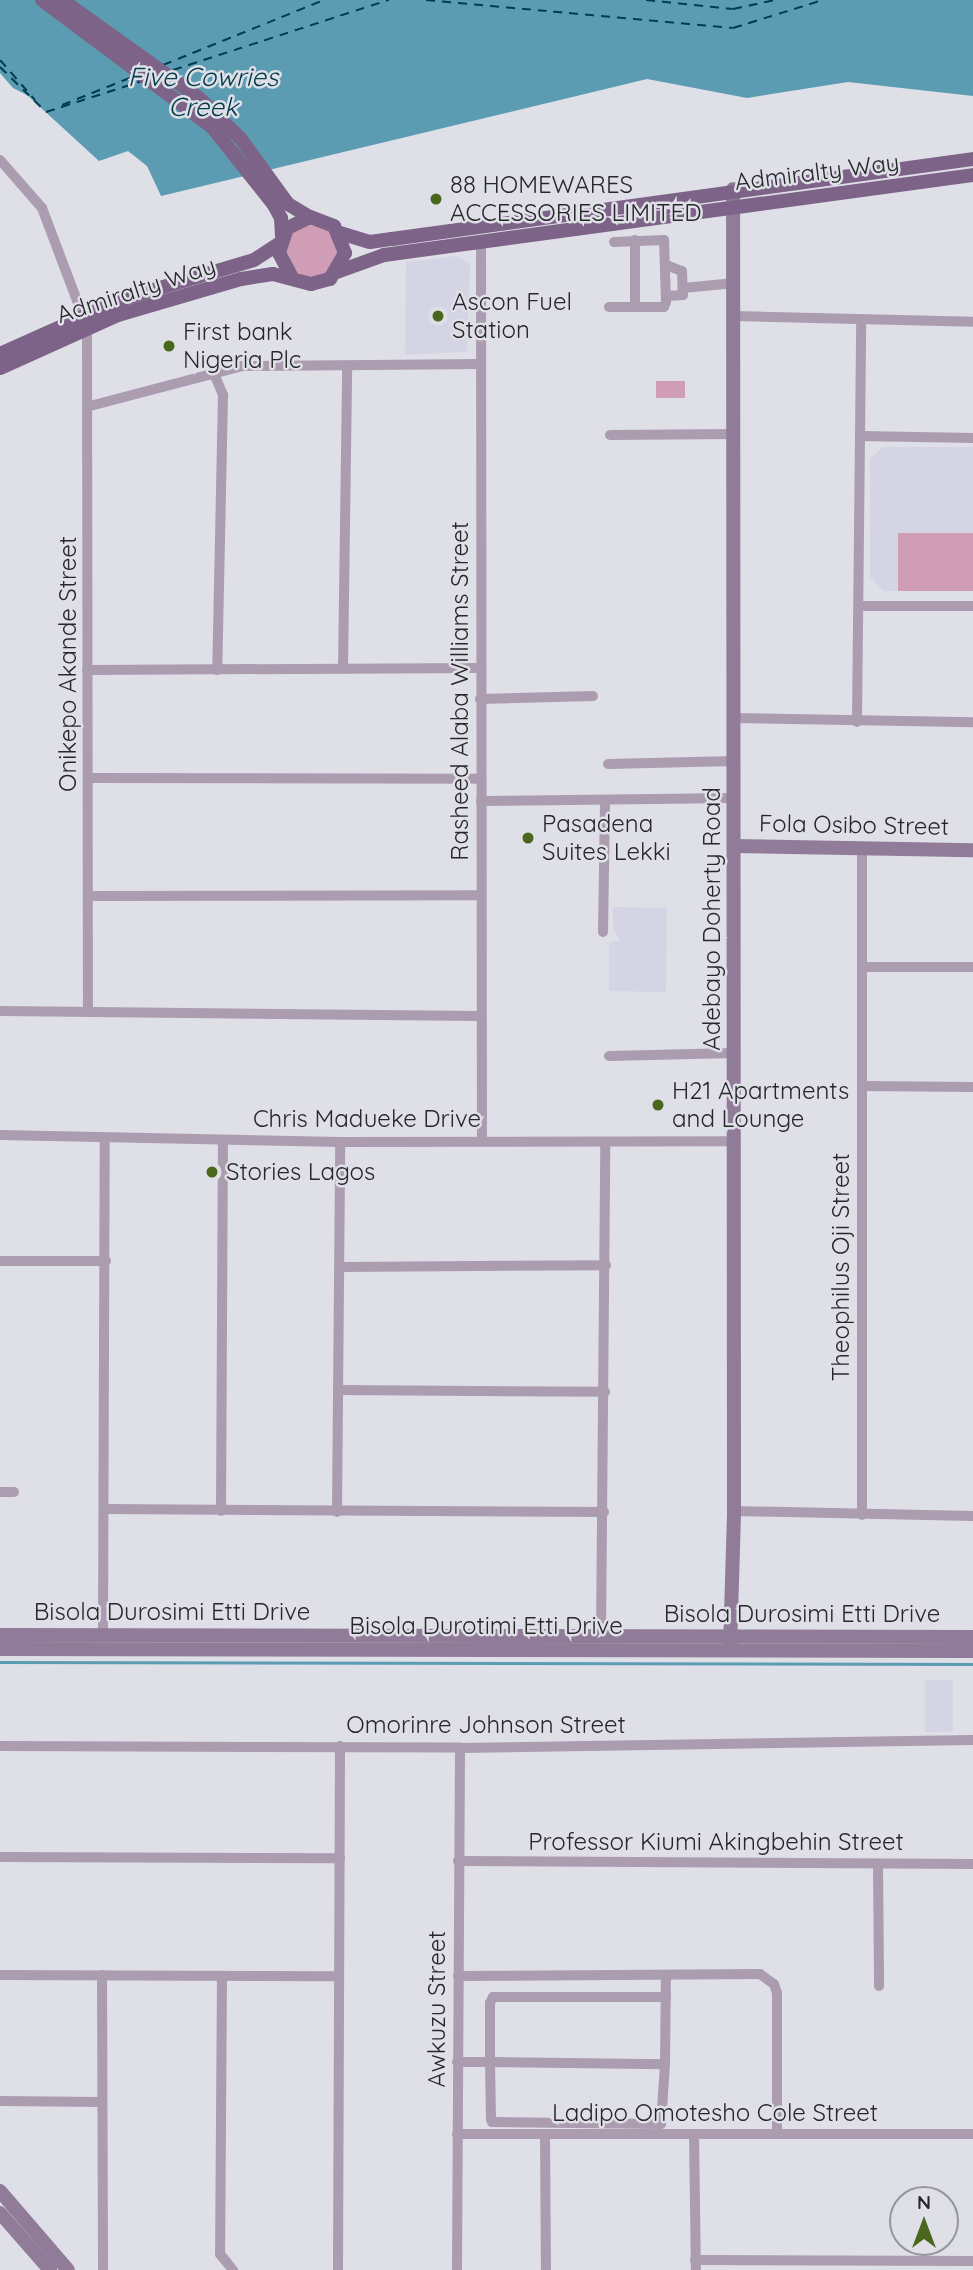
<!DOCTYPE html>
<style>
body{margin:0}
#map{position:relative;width:973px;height:2270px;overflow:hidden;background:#dfdfe7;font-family:Quicksand,sans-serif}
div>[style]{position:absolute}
.built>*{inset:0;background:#d4d4e4;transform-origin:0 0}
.green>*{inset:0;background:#cf9db5;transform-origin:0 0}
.round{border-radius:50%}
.water>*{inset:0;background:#5b9cb3}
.stream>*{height:2.5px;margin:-1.25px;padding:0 1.25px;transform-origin:1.25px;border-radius:1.25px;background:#5b9cb3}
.ferry>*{height:2px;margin-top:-1px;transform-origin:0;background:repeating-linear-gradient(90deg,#003c4c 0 9px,transparent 0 16px)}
.street>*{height:10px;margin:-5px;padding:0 5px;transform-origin:5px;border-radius:5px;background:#ab9cb0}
.secondary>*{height:14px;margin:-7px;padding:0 7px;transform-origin:7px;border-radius:7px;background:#907b99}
.primary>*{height:14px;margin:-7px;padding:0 7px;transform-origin:7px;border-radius:7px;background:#7d6387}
.dots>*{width:19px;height:19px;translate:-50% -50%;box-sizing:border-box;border:4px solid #dfdfe7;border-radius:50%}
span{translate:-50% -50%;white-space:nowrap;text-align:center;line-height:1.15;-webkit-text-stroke:5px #dfdfe7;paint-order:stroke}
.street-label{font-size:24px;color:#27272b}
.poi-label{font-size:24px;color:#27272b}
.left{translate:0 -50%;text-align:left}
.water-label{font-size:26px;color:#003c4c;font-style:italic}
.north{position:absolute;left:889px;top:2186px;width:70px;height:70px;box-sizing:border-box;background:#dfdfe7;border:2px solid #95959c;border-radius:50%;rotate:0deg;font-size:19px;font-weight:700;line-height:28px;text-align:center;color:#27272b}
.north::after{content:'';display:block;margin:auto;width:24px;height:32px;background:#4a681d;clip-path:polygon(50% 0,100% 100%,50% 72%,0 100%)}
</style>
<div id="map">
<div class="built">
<div style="clip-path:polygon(456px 256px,470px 264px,467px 352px,405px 355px,406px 262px)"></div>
<div style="clip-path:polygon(883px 447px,973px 447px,973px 591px,884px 591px,870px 577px,870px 459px)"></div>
<div style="clip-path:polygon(613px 907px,667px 908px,666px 992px,609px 991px,609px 942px,620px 941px,613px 928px)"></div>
<div style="left:925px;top:1680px;width:28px;height:52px"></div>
</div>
<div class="green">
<div class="round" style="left:286px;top:225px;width:52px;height:52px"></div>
<div style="left:656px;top:381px;width:29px;height:17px"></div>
<div style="left:898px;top:533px;width:75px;height:58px"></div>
</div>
<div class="water">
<div style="clip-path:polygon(0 0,973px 0,973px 96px,848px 82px,747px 98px,647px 79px,161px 196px,147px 166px,128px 151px,99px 161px,27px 95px,13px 88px,0 73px)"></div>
</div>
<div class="stream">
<div style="left:0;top:1662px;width:973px;rotate:0.12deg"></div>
</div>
<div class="ferry">
<div style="left:426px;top:0;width:308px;rotate:5.2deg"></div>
<div style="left:733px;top:28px;width:94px;rotate:-17.3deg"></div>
<div style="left:646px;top:0;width:87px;rotate:5.9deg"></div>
<div style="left:733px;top:9px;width:43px;rotate:-12.1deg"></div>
<div style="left:0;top:60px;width:53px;rotate:48.8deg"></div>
<div style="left:163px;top:65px;width:174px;rotate:-22deg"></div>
<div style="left:0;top:67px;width:64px;rotate:44.4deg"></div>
<div style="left:46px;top:112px;width:101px;rotate:-17.9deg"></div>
<div style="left:173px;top:70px;width:227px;rotate:-18deg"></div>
<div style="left:62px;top:105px;width:79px;rotate:-21.7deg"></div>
</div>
<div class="street">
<div style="left:0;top:160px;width:64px;rotate:48.8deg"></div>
<div style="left:42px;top:208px;width:127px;rotate:69.3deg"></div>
<div style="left:87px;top:327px;width:685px;rotate:89.92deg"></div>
<div style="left:481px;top:243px;width:896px;rotate:89.94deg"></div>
<div style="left:666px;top:265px;width:17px;rotate:21deg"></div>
<div style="left:682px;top:271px;width:24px;rotate:88deg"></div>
<div style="left:683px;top:295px;width:17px;rotate:177deg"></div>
<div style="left:683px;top:288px;width:52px;rotate:-5.5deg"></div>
<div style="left:609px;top:307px;width:55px"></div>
<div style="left:664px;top:307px;width:5px;rotate:-68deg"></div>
<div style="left:666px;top:302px;width:62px;rotate:-91.8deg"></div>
<div style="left:664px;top:240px;width:50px;rotate:177.7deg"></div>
<div style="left:635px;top:307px;width:67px;rotate:-90deg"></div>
<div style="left:735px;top:316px;width:238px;rotate:1.4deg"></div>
<div style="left:215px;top:376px;width:21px;rotate:67deg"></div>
<div style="left:223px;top:395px;width:275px;rotate:91.2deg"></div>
<div style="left:90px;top:406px;width:157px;rotate:-14.7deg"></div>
<div style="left:242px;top:366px;width:239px;rotate:-0.5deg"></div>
<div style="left:610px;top:435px;width:125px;rotate:-0.5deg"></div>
<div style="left:860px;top:436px;width:113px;rotate:1deg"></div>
<div style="left:859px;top:606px;width:114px"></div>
<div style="left:343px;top:669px;width:303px;rotate:-89.2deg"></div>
<div style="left:87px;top:670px;width:393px;rotate:-0.3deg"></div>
<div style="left:480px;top:699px;width:113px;rotate:-1.5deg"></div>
<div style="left:735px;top:718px;width:238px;rotate:1deg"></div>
<div style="left:857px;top:722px;width:401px;rotate:-89.4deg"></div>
<div style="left:608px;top:764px;width:127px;rotate:-1.4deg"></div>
<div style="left:89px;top:778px;width:392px;rotate:0.1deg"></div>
<div style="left:481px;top:801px;width:254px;rotate:-0.7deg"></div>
<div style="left:862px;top:850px;width:665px;rotate:90deg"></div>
<div style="left:89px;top:896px;width:392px;rotate:-0.1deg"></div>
<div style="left:603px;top:932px;width:131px;rotate:-89.1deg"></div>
<div style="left:863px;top:967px;width:110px"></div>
<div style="left:0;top:1011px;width:480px;rotate:0.6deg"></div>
<div style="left:609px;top:1056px;width:125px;rotate:-1.4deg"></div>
<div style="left:862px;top:1086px;width:111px;rotate:0.5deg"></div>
<div style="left:0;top:1135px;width:340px;rotate:1.2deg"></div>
<div style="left:340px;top:1142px;width:394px;rotate:-0.1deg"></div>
<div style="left:0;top:1261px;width:106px"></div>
<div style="left:342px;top:1267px;width:264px;rotate:-0.4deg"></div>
<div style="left:340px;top:1390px;width:265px;rotate:0.4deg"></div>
<div style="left:0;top:1492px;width:14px"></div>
<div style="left:104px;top:1509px;width:500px;rotate:0.34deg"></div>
<div style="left:221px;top:1511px;width:371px;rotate:-89.7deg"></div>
<div style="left:734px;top:1511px;width:239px;rotate:1.2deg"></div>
<div style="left:337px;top:1512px;width:370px;rotate:-89.5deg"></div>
<div style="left:103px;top:1634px;width:494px;rotate:-89.8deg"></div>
<div style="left:601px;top:1636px;width:493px;rotate:-89.5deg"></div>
<div style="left:0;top:1746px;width:460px;rotate:0.2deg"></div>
<div style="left:460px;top:1748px;width:513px;rotate:-0.89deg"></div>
<div style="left:0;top:1857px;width:340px;rotate:0.2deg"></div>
<div style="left:458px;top:1861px;width:515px;rotate:0.33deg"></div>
<div style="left:878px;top:1864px;width:122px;rotate:89.5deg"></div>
<div style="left:0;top:1975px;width:339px;rotate:0.2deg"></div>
<div style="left:102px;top:1975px;width:295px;rotate:89.8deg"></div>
<div style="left:222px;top:1976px;width:278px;rotate:90.4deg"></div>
<div style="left:220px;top:2254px;width:21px;rotate:51deg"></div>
<div style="left:458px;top:1976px;width:302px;rotate:-0.4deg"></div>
<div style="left:760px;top:1974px;width:17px;rotate:36deg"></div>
<div style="left:774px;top:1984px;width:9px;rotate:72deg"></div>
<div style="left:777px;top:1993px;width:141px;rotate:90deg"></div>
<div style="left:457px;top:2062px;width:33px"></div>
<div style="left:490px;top:2062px;width:175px;rotate:0.7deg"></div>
<div style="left:665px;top:2064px;width:60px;rotate:93.8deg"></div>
<div style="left:661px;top:2124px;width:169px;rotate:-179.3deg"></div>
<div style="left:492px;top:2122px;width:3px;rotate:-108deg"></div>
<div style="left:491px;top:2119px;width:57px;rotate:-91deg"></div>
<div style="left:490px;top:2062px;width:59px;rotate:-90deg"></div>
<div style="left:490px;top:2003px;width:7px;rotate:-63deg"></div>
<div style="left:493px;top:1997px;width:173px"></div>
<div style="left:665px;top:2064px;width:89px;rotate:-89.4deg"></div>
<div style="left:0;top:2101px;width:102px;rotate:0.6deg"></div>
<div style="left:457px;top:2134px;width:516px"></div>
<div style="left:545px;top:2134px;width:136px;rotate:89.6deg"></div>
<div style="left:694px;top:2134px;width:136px;rotate:89.2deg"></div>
<div style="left:695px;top:2260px;width:278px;rotate:0.2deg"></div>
<div style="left:338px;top:2270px;width:524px;rotate:-89.78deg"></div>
<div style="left:457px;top:2270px;width:522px;rotate:-89.67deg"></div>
</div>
<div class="secondary">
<div style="left:734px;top:846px;width:239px;rotate:1deg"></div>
<div style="left:0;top:1635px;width:973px;rotate:0.12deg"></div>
<div style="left:0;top:1649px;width:973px;rotate:0.12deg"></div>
<div style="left:730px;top:1649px;width:138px;rotate:-88.3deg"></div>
<div style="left:734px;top:1511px;width:1322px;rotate:-90.04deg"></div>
<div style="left:0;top:2191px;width:104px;rotate:49.3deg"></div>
<div style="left:0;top:2213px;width:76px;rotate:48.7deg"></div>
</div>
<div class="primary">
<div style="left:42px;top:0;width:212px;rotate:36.8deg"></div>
<div style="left:212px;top:127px;width:100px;rotate:51.5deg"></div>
<div style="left:274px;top:205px;width:15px;rotate:62deg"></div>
<div style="left:281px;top:218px;width:18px;rotate:87deg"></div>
<div style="left:62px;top:0;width:168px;rotate:35.6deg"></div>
<div style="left:199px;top:98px;width:57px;rotate:44.3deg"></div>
<div style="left:240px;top:138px;width:82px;rotate:54deg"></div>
<div style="left:288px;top:204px;width:26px;rotate:31deg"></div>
<div style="left:340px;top:233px;width:31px;rotate:17deg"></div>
<div style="left:370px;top:242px;width:22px;rotate:-8deg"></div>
<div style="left:392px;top:239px;width:586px;rotate:-7.84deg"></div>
<div style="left:337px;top:272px;width:50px;rotate:-19.9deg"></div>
<div style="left:384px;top:255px;width:594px;rotate:-7.73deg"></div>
<div style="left:0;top:354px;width:135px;rotate:-24.1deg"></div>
<div style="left:123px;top:299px;width:137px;rotate:-16.6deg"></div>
<div style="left:254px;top:260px;width:30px;rotate:-33deg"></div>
<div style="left:0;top:368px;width:129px;rotate:-24.2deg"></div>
<div style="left:118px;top:315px;width:128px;rotate:-16.3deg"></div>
<div style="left:241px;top:279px;width:32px;rotate:-9deg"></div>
<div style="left:273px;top:274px;width:39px;rotate:15deg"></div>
<div style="left:311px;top:284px;width:20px;rotate:-15deg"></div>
<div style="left:330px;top:279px;width:30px;rotate:-60deg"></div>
<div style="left:345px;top:253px;width:29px;rotate:-112deg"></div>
<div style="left:334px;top:226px;width:26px;rotate:-159deg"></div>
<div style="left:310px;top:217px;width:25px;rotate:154deg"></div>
<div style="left:287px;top:228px;width:26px;rotate:108deg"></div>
<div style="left:279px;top:253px;width:27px;rotate:62deg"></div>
</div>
<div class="dots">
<div style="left:436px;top:199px;background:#4a681d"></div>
<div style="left:438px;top:316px;background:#4a681d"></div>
<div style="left:169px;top:346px;background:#4a681d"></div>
<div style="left:528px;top:838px;background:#4a681d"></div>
<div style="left:658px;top:1105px;background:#4a681d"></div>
<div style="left:212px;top:1172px;background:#4a681d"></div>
</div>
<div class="street-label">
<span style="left:817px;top:172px;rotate:-7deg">Admiralty Way</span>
<span style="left:136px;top:290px;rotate:-18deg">Admiralty Way</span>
<span style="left:68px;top:664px;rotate:-90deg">Onikepo Akande Street</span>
<span style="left:460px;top:691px;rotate:-90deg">Rasheed Alaba Williams Street</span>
<span style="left:854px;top:825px;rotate:1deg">Fola Osibo Street</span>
<span style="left:712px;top:919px;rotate:-90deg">Adebayo Doherty Road</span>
<span style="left:367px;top:1119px">Chris Madueke Drive</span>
<span style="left:841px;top:1267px;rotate:-90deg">Theophilus Oji Street</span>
<span style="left:172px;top:1612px">Bisola Durosimi Etti Drive</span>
<span style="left:802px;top:1614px">Bisola Durosimi Etti Drive</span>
<span style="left:486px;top:1626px">Bisola Durotimi Etti Drive</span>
<span style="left:486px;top:1725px">Omorinre Johnson Street</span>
<span style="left:716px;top:1842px">Professor Kiumi Akingbehin Street</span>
<span style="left:437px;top:2009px;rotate:-90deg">Awkuzu Street</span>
<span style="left:715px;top:2113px">Ladipo Omotesho Cole Street</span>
</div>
<div class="poi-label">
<span class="left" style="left:450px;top:199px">88 HOMEWARES<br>ACCESSORIES LIMITED</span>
<span class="left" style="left:452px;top:316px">Ascon Fuel<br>Station</span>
<span class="left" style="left:183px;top:346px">First bank<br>Nigeria Plc</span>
<span class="left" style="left:542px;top:838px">Pasadena<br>Suites Lekki</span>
<span class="left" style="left:672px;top:1105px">H21 Apartments<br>and Lounge</span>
<span class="left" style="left:226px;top:1172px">Stories Lagos</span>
</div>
<div class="water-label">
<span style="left:203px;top:92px">Five Cowries<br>Creek</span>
</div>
<div class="north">N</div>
</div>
